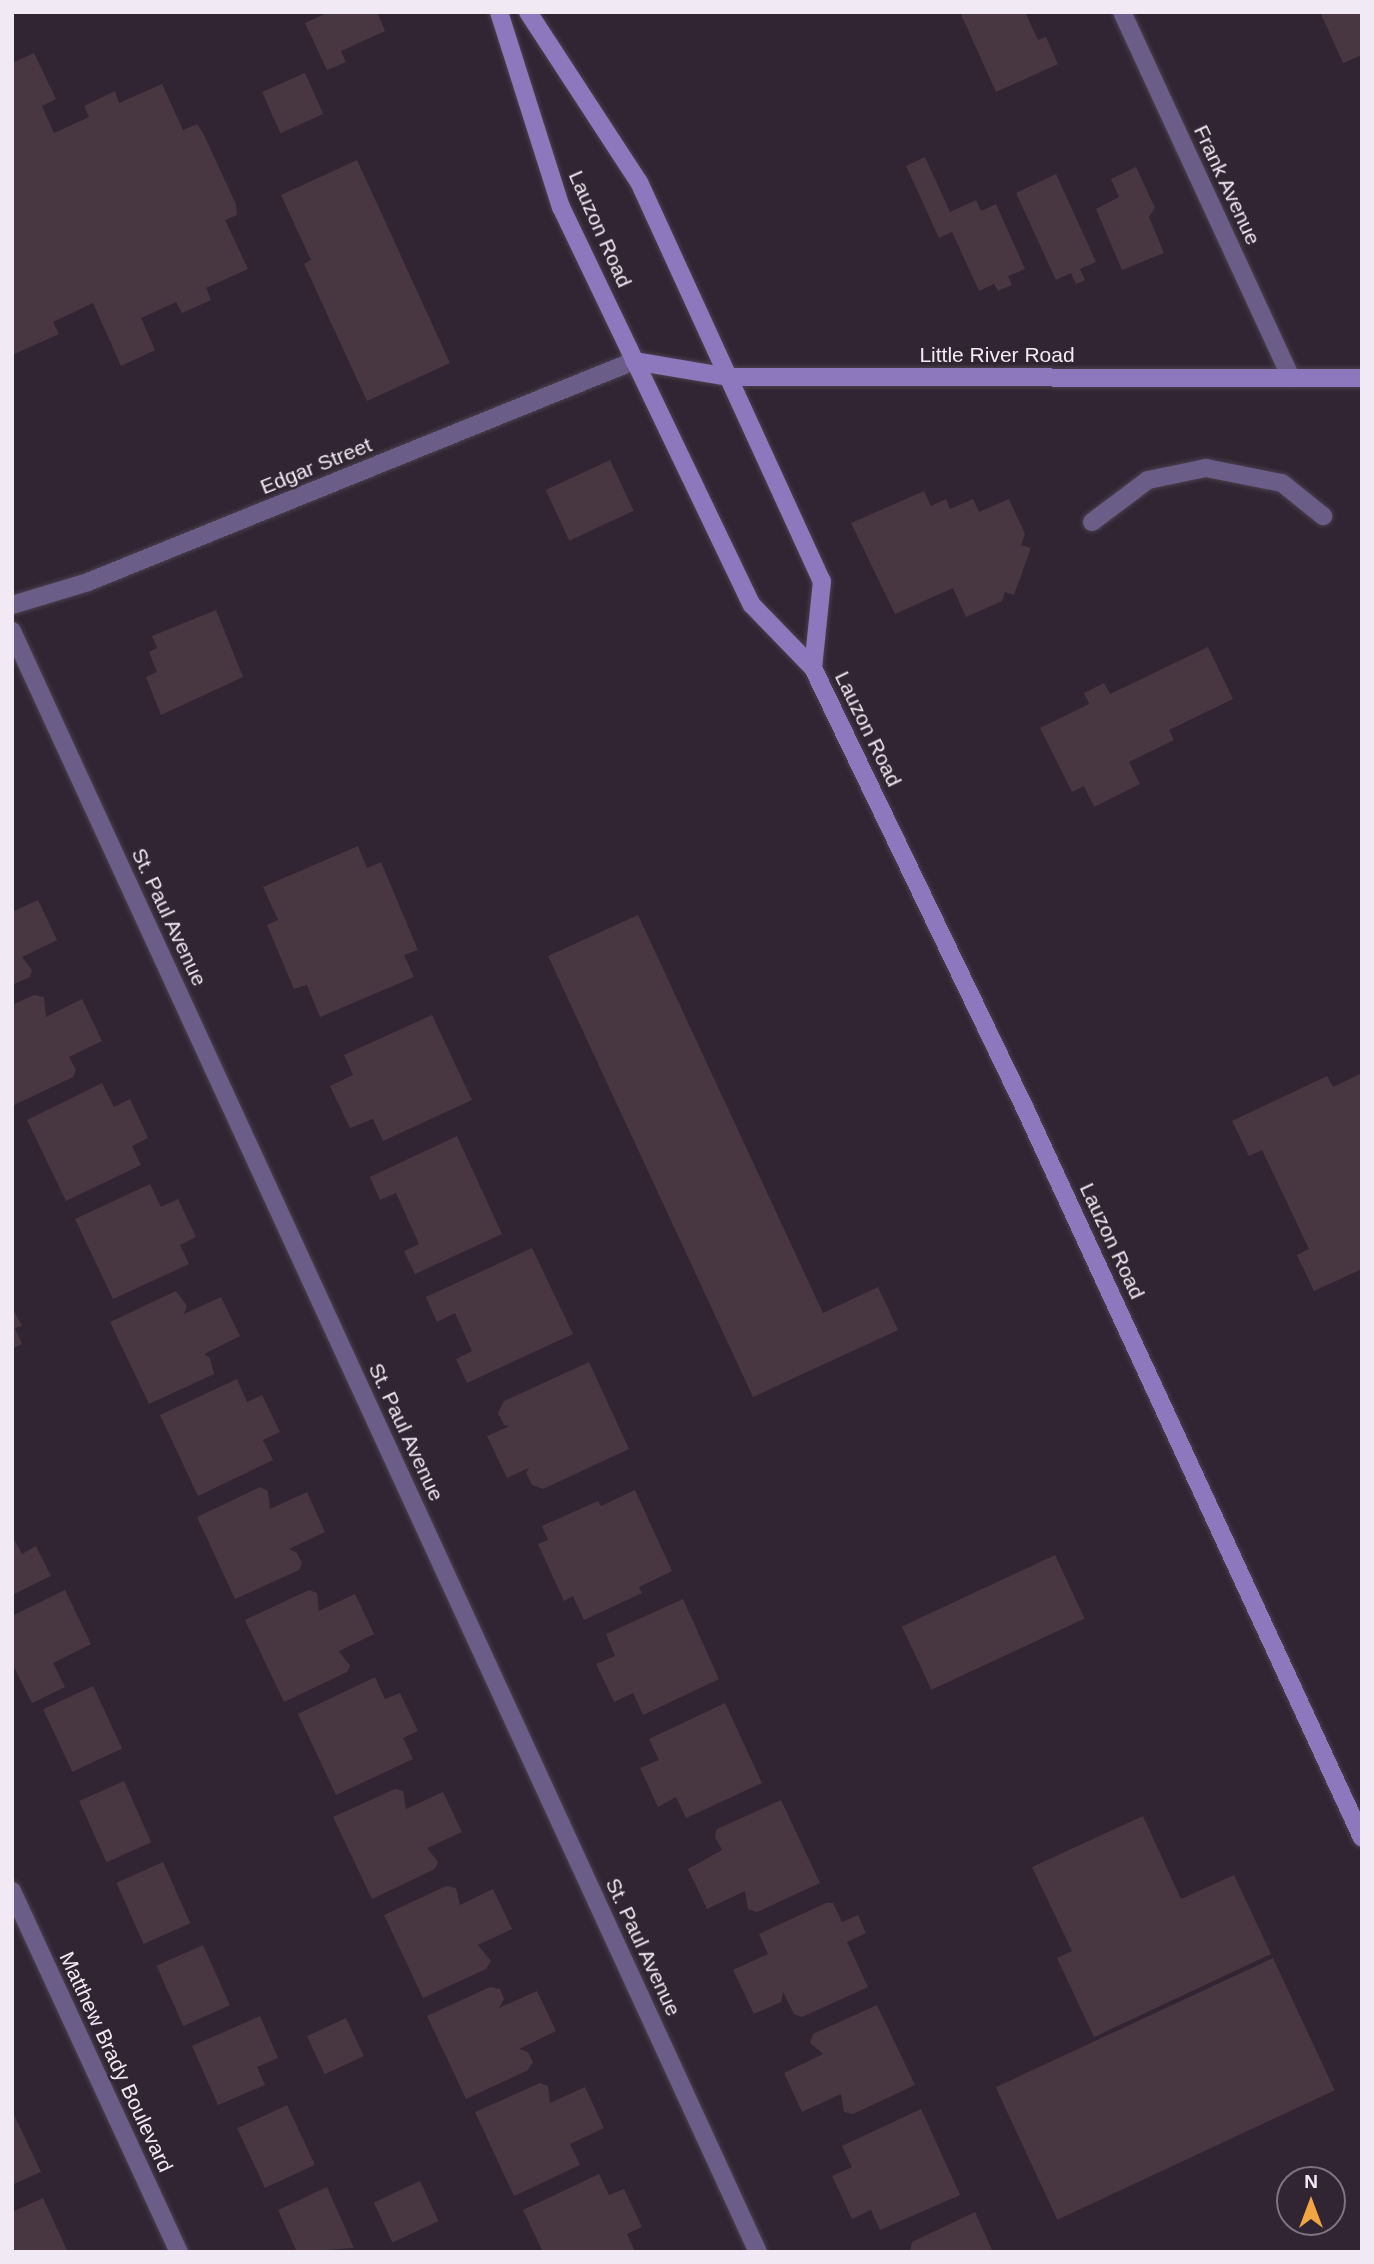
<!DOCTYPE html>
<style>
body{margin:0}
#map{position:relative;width:1374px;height:2264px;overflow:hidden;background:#312533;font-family:Helvetica,sans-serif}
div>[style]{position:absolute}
.building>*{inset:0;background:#483641;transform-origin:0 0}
.roads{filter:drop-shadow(0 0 2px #4c404e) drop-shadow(0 0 2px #4c404e)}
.lane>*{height:18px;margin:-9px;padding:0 9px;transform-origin:9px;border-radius:9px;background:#6a5d88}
.street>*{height:18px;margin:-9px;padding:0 9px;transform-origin:9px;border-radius:9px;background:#6a5d88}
.secondary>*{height:18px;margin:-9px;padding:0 9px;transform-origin:9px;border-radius:9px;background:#8e78bd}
span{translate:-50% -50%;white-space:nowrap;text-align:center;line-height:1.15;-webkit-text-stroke:5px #312533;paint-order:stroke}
.street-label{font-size:21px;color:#f1e9f3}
.frame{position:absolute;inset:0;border:14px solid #f1e9f3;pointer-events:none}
.north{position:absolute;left:1276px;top:2166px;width:70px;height:70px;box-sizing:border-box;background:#312533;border:2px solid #7e7380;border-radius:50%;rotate:0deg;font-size:19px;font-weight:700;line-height:28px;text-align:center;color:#f1e9f3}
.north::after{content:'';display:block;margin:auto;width:24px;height:32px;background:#f2a542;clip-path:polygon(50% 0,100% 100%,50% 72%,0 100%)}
</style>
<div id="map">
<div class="building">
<div style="clip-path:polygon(329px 12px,377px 12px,385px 31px,341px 51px,346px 62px,327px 70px,305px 23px)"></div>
<div style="clip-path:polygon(960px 12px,1025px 12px,1038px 40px,1046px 37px,1058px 64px,996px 92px)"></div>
<div style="clip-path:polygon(1320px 12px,1362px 12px,1362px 55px,1343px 63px)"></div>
<div style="clip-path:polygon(34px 53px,56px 99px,42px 106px,54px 133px,89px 117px,84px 106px,115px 91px,119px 103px,162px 84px,183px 130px,197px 124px,203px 133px,236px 204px,237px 215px,225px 220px,248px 269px,206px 288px,211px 300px,182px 313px,176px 302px,141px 318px,155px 350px,121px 366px,93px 303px,53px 322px,59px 334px,12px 355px,12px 63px)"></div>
<div style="left:305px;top:73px;width:45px;height:47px;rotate:66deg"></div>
<div style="clip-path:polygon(925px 157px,950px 212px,976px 200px,981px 211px,996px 204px,1025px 269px,1008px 276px,1012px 285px,998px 291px,994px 284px,979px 291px,952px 232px,939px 238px,906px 166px)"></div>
<div style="clip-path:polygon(357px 160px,450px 363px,367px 401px,304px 264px,311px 260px,281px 195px)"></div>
<div style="clip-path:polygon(1136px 167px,1155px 208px,1149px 217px,1164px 253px,1122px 270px,1096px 209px,1119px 197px,1111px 179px)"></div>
<div style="clip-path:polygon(1056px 174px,1096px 262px,1080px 269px,1085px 280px,1076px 284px,1071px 273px,1056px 280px,1016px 193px)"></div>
<div style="left:610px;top:460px;width:56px;height:71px;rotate:65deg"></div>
<div style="clip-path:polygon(924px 491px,931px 506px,946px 499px,950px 509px,973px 499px,979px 512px,1009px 499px,1025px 534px,1021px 545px,1031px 548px,1014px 595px,1005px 592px,1002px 601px,966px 617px,953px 588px,895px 614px,851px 523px)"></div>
<div style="clip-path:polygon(216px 610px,243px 677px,161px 715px,146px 677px,157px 672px,149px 652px,157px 648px,152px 636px)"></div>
<div style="clip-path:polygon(1208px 647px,1233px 699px,1169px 730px,1174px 740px,1129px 762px,1140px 784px,1094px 807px,1084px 786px,1072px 792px,1040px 728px,1089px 704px,1084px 693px,1104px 683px,1110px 694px)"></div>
<div style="clip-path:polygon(358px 846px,367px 868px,381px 862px,418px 950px,404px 955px,414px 977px,320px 1017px,307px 985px,294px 989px,267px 925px,278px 920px,263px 887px)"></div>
<div style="clip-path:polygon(38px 900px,57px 940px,22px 957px,32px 970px,30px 977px,12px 985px,12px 912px)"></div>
<div style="clip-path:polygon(638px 915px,823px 1313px,878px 1287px,898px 1330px,753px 1397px,548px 956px)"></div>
<div style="clip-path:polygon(34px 995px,44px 997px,46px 1017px,82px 999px,102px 1041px,69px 1057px,76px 1070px,73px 1077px,12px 1106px,12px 1005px)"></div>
<div style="clip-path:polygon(432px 1015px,472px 1100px,383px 1141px,373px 1119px,350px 1128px,330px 1086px,353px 1075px,344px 1055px)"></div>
<div style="clip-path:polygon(1362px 1073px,1362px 1269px,1314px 1291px,1297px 1255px,1309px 1249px,1262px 1150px,1249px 1156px,1232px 1121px,1327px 1076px,1333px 1087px)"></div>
<div style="clip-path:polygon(102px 1083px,114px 1107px,130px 1099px,148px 1138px,132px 1146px,141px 1165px,66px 1201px,27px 1120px)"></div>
<div style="clip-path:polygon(457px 1136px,502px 1234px,415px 1274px,404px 1251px,419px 1244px,396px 1193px,380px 1200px,370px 1177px)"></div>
<div style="clip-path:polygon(150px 1184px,161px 1207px,178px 1199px,196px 1237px,180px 1245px,189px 1264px,113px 1299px,75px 1219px)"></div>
<div style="clip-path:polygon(532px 1248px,573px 1334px,467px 1383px,456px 1359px,472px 1351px,455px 1313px,437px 1322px,426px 1297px)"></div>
<div style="clip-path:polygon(176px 1291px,187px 1306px,184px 1314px,221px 1297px,240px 1336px,204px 1354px,210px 1358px,214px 1374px,149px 1404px,110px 1322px)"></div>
<div style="clip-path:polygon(12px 1307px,22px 1326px,15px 1328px,22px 1344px,12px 1349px)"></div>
<div style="clip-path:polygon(589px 1362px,629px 1449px,543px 1489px,532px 1485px,526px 1473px,529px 1468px,507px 1478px,487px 1436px,510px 1426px,504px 1425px,498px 1413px,504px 1401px)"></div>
<div style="clip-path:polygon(237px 1379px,247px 1402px,262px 1395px,280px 1432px,263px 1440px,273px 1460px,198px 1496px,160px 1415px)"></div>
<div style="clip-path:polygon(260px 1487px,268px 1491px,270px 1509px,307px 1492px,325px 1532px,289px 1549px,297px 1553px,302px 1563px,299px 1570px,235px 1599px,197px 1517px)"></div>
<div style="clip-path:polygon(635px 1490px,672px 1571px,639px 1587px,642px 1593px,584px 1620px,573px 1596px,564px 1601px,538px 1544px,548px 1540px,542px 1526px,598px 1501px,601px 1506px)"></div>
<div style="clip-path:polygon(12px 1535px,22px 1554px,36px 1546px,51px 1576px,12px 1595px)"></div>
<div style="left:1055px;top:1555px;width:70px;height:169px;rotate:65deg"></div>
<div style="clip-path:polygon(65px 1590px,91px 1644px,53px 1663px,65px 1687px,32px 1703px,12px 1663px,12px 1616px)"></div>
<div style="clip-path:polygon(309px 1590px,317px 1593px,319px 1611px,355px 1594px,374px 1634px,339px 1651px,350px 1666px,347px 1672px,284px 1702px,245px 1620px)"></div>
<div style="clip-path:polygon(683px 1599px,719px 1679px,643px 1715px,633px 1693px,614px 1702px,596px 1664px,615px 1656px,606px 1634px)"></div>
<div style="clip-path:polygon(375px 1677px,385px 1699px,400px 1693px,418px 1731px,403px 1738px,413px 1759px,336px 1795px,298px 1714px)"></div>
<div style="left:93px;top:1686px;width:69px;height:55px;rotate:65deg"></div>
<div style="clip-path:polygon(725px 1703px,762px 1783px,686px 1818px,676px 1797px,658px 1807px,640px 1768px,659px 1760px,649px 1739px)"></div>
<div style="left:124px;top:1781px;width:67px;height:49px;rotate:66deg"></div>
<div style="clip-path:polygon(395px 1789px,403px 1791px,406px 1809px,443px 1792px,462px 1832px,427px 1848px,438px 1862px,435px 1869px,372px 1899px,333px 1817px)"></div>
<div style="clip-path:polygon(781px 1800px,820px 1883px,757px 1912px,748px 1909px,745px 1891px,707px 1909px,688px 1869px,722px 1850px,715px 1837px,717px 1829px)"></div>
<div style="clip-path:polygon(1143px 1816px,1181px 1899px,1234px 1875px,1271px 1954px,1094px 2037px,1057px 1958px,1072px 1951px,1032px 1867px)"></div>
<div style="left:163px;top:1862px;width:67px;height:51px;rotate:66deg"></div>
<div style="clip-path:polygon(446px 1886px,456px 1888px,460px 1905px,493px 1889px,512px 1929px,478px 1945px,491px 1961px,486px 1969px,423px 1998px,384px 1915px)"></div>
<div style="clip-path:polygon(826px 1903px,833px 1903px,842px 1922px,858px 1915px,866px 1933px,847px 1942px,868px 1987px,802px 2017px,794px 2014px,783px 1992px,781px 2002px,754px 2014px,733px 1970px,768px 1954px,759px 1934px)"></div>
<div style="left:203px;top:1945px;width:66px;height:51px;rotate:66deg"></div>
<div style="left:1273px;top:1958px;width:146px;height:306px;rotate:65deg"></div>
<div style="clip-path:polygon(490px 1987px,500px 1989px,504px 1999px,499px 2008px,537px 1991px,556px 2031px,519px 2049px,528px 2052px,533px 2062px,528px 2070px,466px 2099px,427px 2016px)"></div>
<div style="clip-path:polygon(877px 2005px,915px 2085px,853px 2114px,844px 2112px,841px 2094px,802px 2112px,784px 2073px,823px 2054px,810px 2043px,813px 2034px)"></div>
<div style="clip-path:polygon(260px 2016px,278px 2058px,257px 2067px,265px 2085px,218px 2105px,192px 2046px)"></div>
<div style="left:346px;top:2018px;width:42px;height:43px;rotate:65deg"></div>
<div style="clip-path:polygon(540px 2083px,548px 2086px,550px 2103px,585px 2087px,604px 2128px,570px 2144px,580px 2165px,514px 2196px,475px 2112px)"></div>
<div style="left:287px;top:2105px;width:66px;height:55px;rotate:65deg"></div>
<div style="clip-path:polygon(921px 2109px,960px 2195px,880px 2230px,871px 2210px,852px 2219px,832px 2176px,852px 2167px,842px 2146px)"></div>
<div style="clip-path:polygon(12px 2110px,41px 2172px,12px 2185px)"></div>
<div style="clip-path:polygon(599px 2174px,609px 2195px,624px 2189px,642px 2227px,627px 2234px,635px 2252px,543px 2252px,523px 2210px)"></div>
<div style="left:420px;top:2181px;width:44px;height:51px;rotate:65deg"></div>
<div style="clip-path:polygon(327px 2187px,354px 2248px,297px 2252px,278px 2210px)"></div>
<div style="clip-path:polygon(43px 2198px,68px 2252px,12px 2252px,12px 2212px)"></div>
<div style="clip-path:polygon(975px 2212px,993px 2252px,910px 2252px,912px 2242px)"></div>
</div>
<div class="roads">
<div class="lane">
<div style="left:1092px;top:522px;width:70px;rotate:-36.9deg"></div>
<div style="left:1148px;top:480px;width:59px;rotate:-11.7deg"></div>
<div style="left:1206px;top:468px;width:77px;rotate:11.2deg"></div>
<div style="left:1282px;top:483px;width:53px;rotate:38.8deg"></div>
</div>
<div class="street">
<div style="left:1122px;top:12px;width:403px;rotate:65.2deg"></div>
<div style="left:12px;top:605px;width:79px;rotate:-16.8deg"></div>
<div style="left:88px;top:582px;width:589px;rotate:-22.04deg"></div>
<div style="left:12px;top:631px;width:1784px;rotate:65.29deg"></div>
<div style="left:12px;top:1891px;width:398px;rotate:65.2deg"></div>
</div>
<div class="secondary">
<div style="left:499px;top:12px;width:205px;rotate:72.4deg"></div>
<div style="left:561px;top:207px;width:441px;rotate:64.4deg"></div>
<div style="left:752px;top:605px;width:88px;rotate:45.9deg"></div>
<div style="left:813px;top:668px;width:496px;rotate:64.3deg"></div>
<div style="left:1028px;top:1115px;width:796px;rotate:65.2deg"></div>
<div style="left:528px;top:12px;width:203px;rotate:56.9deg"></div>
<div style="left:639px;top:182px;width:439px;rotate:65.4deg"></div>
<div style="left:822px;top:581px;width:87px;rotate:95.9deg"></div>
<div style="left:634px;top:361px;width:97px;rotate:9.5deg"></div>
<div style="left:730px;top:377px;width:632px;rotate:0.09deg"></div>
</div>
</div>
<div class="street-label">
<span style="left:1227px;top:185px;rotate:65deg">Frank Avenue</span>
<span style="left:600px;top:229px;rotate:66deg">Lauzon Road</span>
<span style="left:997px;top:355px">Little River Road</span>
<span style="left:316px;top:466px;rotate:-22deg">Edgar Street</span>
<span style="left:868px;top:729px;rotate:64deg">Lauzon Road</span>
<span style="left:169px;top:917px;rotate:65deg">St. Paul Avenue</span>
<span style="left:1112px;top:1241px;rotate:65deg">Lauzon Road</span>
<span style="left:406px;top:1432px;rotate:65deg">St. Paul Avenue</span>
<span style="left:643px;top:1947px;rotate:65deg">St. Paul Avenue</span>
<span style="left:116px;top:2062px;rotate:65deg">Matthew Brady Boulevard</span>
</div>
<div class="frame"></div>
<div class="north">N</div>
</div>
